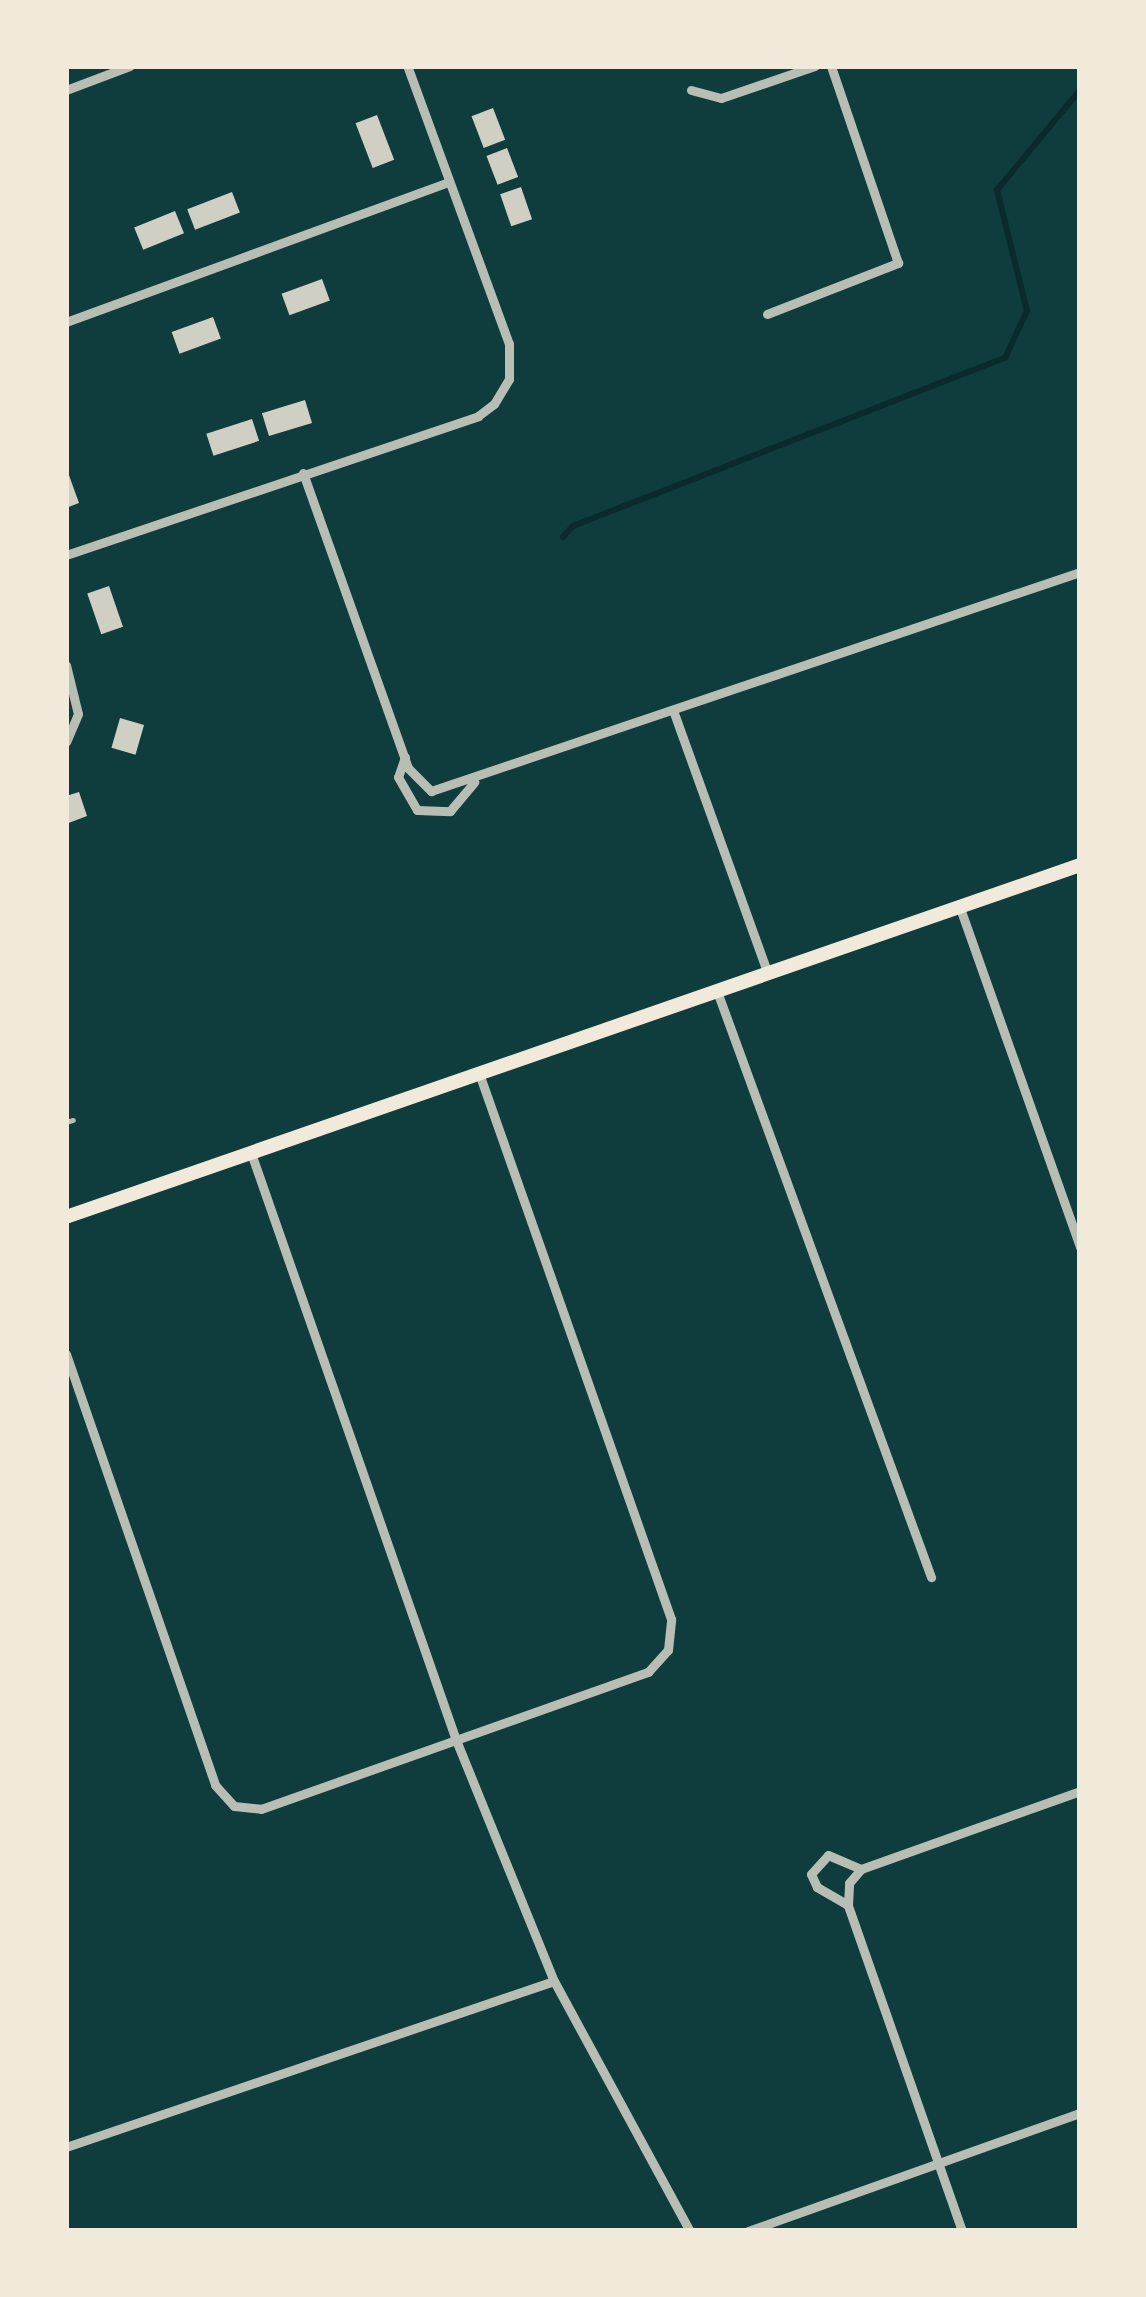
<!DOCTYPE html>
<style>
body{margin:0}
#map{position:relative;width:1146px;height:2297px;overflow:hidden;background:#0f3d3e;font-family:"DejaVu Sans",sans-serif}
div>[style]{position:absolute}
.stream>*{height:6px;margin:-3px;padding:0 3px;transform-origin:3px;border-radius:3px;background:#0a2a2b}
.building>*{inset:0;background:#cfcfc3;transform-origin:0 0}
.service>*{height:4.5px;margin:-2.25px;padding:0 2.25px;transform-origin:2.25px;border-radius:2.25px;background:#b8beb3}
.minor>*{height:9px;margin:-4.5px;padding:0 4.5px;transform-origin:4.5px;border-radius:4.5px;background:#b8beb3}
.secondary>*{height:14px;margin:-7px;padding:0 7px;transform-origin:7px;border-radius:7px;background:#f1e9da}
span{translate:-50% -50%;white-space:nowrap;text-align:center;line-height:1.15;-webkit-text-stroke:9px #f1e9da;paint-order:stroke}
.frame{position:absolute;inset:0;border:69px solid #f1e9da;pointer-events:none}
</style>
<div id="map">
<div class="stream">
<div style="left:563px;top:537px;width:15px;rotate:-48deg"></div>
<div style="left:573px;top:526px;width:464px;rotate:-21.3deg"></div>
<div style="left:1005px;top:358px;width:52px;rotate:-64.9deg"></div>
<div style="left:1027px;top:311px;width:125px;rotate:-103.9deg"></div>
<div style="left:997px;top:190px;width:130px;rotate:-50.3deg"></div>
</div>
<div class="building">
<div style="left:493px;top:108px;width:34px;height:23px;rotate:69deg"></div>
<div style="left:377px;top:115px;width:48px;height:23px;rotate:69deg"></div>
<div style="left:507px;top:148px;width:31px;height:22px;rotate:69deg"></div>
<div style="left:521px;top:187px;width:34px;height:22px;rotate:71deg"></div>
<div style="left:232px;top:192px;width:22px;height:48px;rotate:69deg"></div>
<div style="left:175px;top:211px;width:24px;height:44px;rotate:68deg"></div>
<div style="left:322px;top:279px;width:23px;height:43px;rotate:70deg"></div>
<div style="left:213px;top:317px;width:23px;height:44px;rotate:70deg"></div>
<div style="left:305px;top:400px;width:24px;height:45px;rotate:73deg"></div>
<div style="left:252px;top:419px;width:23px;height:48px;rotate:72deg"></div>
<div style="clip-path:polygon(66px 467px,79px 503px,66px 508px)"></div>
<div style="left:109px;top:586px;width:43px;height:23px;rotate:71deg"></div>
<div style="left:120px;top:718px;width:25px;height:31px;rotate:16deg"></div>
<div style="clip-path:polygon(79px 792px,87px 816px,66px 824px,66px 796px)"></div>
</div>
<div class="service">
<div style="left:66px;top:1122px;width:7px;rotate:-16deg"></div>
</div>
<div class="minor">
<div style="left:66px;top:90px;width:68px;rotate:-20.6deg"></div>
<div style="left:691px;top:90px;width:31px;rotate:15deg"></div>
<div style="left:721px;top:98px;width:99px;rotate:-18.8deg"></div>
<div style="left:767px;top:314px;width:141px;rotate:-21.3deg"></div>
<div style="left:898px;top:263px;width:208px;rotate:-108.8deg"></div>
<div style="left:66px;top:322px;width:407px;rotate:-20.1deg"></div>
<div style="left:303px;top:473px;width:313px;rotate:70.4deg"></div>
<div style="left:408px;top:768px;width:33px;rotate:45deg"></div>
<div style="left:431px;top:791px;width:685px;rotate:-18.65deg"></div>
<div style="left:66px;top:555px;width:435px;rotate:-18.6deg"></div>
<div style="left:478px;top:416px;width:20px;rotate:-37deg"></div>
<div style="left:494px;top:404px;width:29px;rotate:-59deg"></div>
<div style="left:509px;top:379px;width:35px;rotate:-90deg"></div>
<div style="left:509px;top:344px;width:296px;rotate:-110.1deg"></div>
<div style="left:66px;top:665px;width:50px;rotate:76.2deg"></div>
<div style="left:78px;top:714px;width:30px;rotate:113deg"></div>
<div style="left:674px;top:713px;width:277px;rotate:70.2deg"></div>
<div style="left:405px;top:757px;width:21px;rotate:109deg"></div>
<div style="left:398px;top:777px;width:38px;rotate:60deg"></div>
<div style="left:417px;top:810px;width:33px;rotate:2deg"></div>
<div style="left:450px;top:811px;width:38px;rotate:-50deg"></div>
<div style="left:960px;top:908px;width:360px;rotate:70.5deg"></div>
<div style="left:718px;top:994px;width:621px;rotate:69.93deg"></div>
<div style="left:251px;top:1153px;width:622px;rotate:70.75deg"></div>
<div style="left:456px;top:1740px;width:260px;rotate:67.9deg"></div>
<div style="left:554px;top:1981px;width:285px;rotate:61.5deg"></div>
<div style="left:66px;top:1354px;width:456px;rotate:70.9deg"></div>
<div style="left:215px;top:1785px;width:28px;rotate:48deg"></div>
<div style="left:234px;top:1806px;width:27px;rotate:6deg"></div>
<div style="left:261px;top:1809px;width:411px;rotate:-19.5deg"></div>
<div style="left:648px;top:1672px;width:30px;rotate:-48deg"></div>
<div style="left:668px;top:1650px;width:31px;rotate:-84deg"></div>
<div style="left:671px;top:1619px;width:576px;rotate:-109.38deg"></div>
<div style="left:848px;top:1905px;width:36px;rotate:-150deg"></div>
<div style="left:817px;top:1887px;width:14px;rotate:-115deg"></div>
<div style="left:811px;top:1874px;width:25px;rotate:-48deg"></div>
<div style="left:828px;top:1855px;width:36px;rotate:23deg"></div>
<div style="left:66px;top:2147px;width:515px;rotate:-18.79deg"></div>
<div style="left:748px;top:2231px;width:352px;rotate:-19.6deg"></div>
<div style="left:962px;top:2231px;width:345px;rotate:-109.3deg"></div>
<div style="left:848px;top:1905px;width:22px;rotate:-87deg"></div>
<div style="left:849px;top:1883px;width:18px;rotate:-49deg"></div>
<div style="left:861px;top:1869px;width:232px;rotate:-19.6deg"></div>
</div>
<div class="secondary">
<div style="left:66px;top:1217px;width:1073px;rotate:-19.14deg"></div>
</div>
<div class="frame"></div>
</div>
